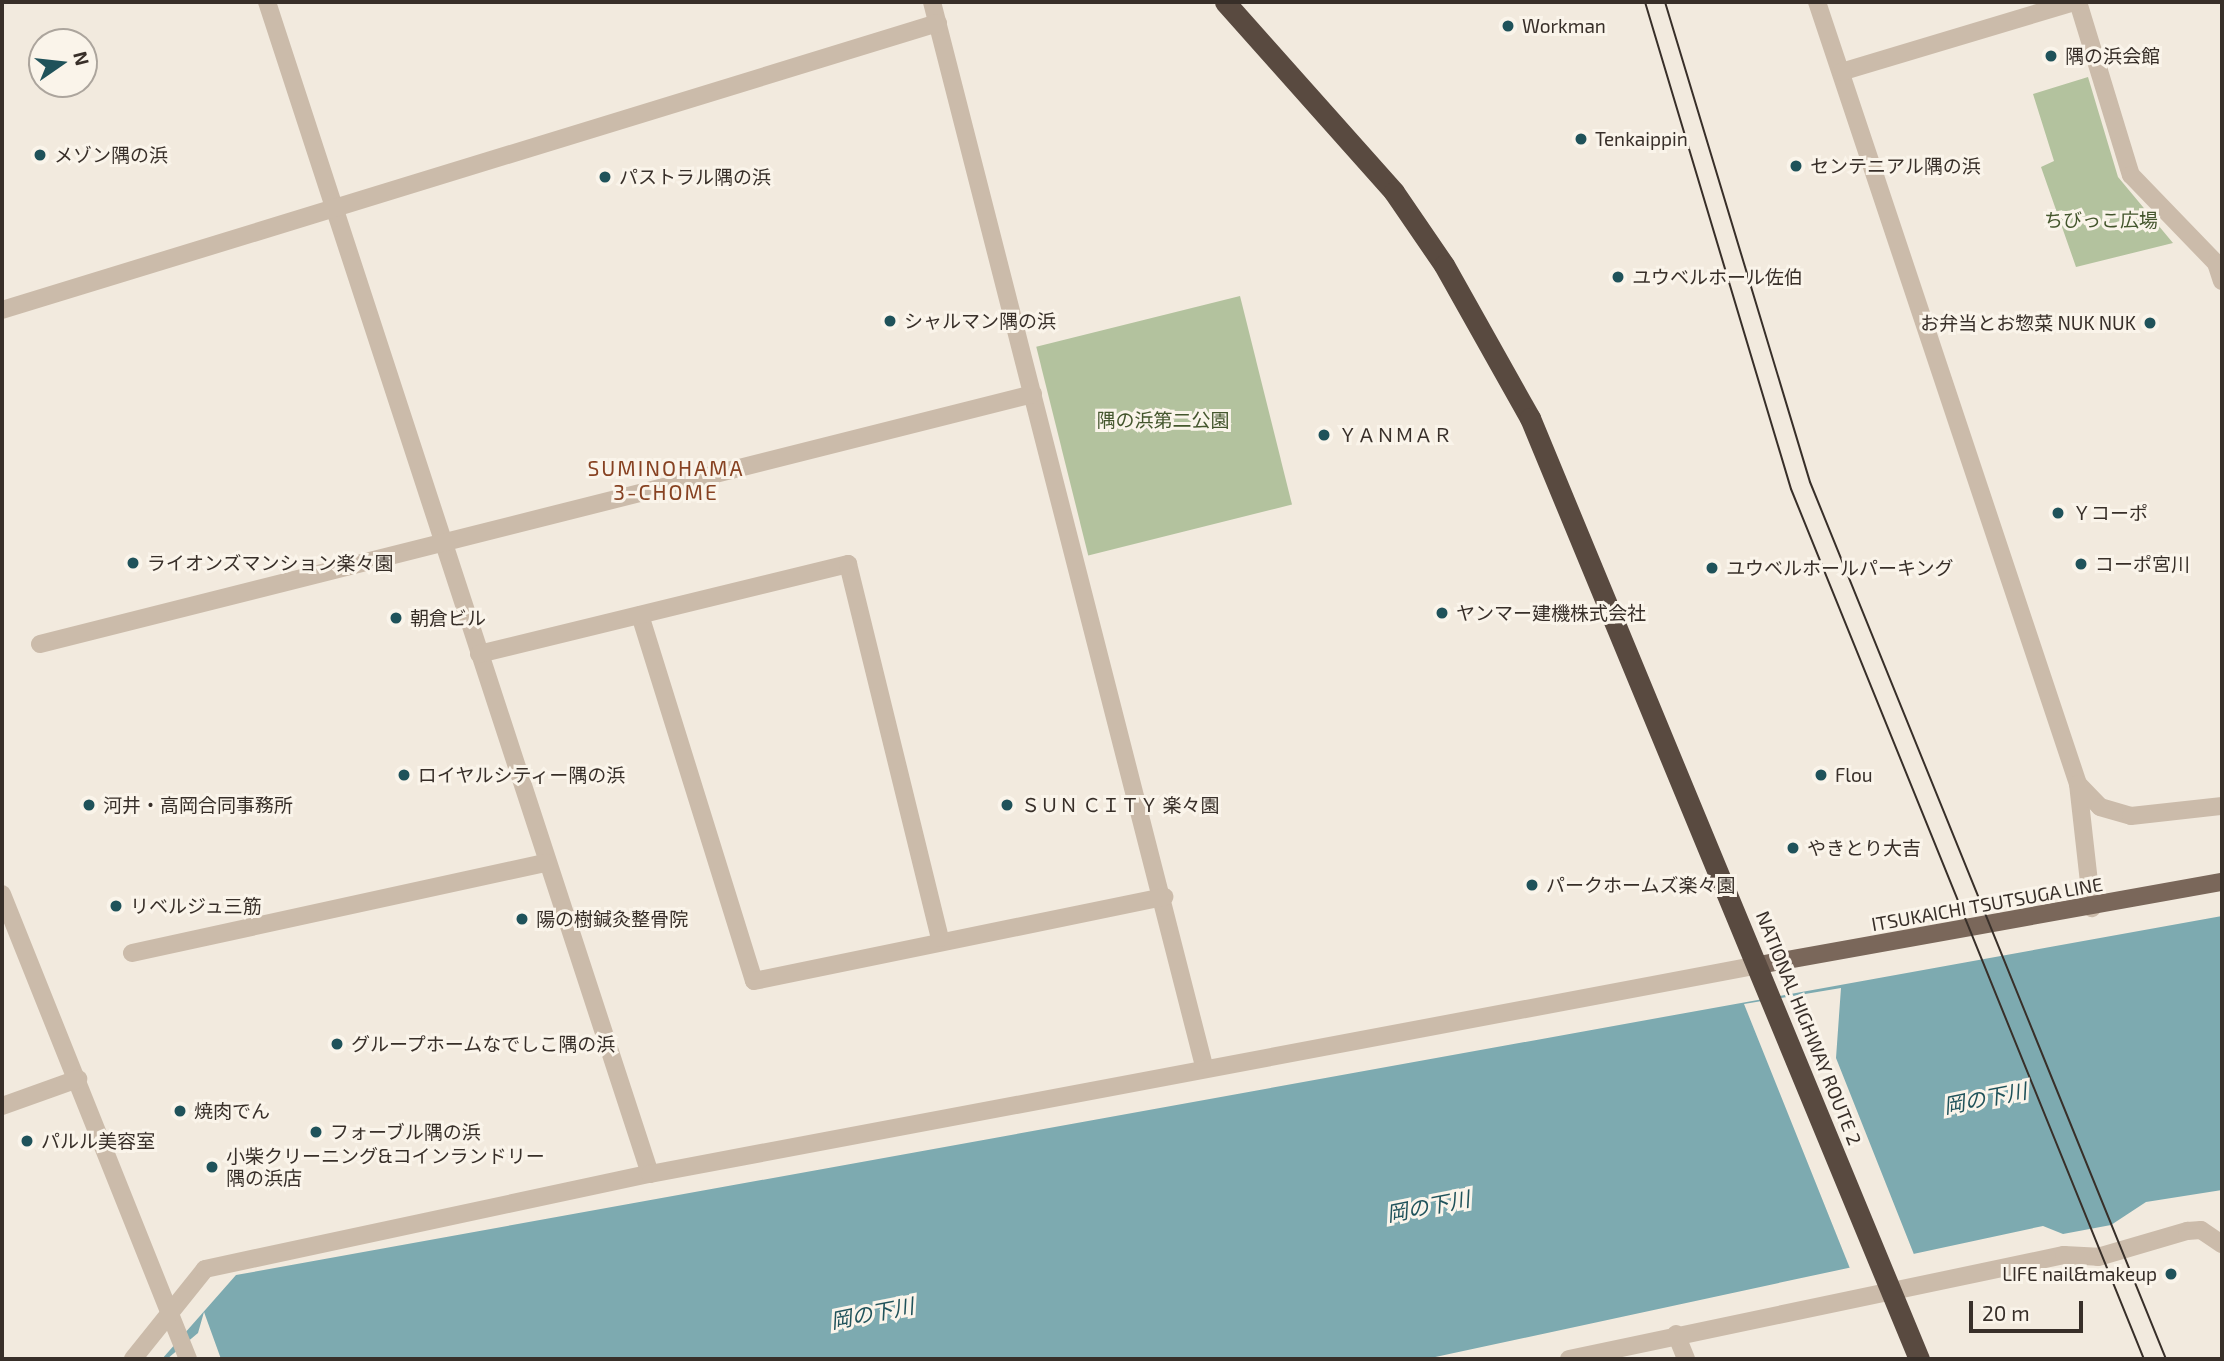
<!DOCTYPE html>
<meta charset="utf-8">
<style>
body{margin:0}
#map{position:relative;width:2224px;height:1361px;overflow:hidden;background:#f2eade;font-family:"Exo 2","Noto Sans JP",sans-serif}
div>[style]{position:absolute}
.green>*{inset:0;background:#b3c29e;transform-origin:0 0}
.water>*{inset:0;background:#7daab0}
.pier>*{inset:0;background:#f2eade}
.minor>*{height:18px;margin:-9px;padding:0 9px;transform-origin:9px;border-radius:9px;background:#cbbbaa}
.major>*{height:18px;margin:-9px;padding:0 9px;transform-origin:9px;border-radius:9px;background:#7a675a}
.highway>*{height:21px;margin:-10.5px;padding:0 10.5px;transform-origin:10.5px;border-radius:10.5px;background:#594a40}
.tram>*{height:2px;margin:-1px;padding:0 1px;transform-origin:1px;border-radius:1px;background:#382f29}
.dots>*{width:19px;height:19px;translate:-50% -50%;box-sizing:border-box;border:4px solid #faf4ea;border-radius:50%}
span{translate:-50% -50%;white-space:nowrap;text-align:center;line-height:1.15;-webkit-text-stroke:6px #faf4ea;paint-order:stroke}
.poi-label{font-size:19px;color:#382f29}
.left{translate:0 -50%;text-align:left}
.right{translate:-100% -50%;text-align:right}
.park-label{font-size:19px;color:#44562d}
.street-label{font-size:19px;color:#382f29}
.neighbourhood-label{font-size:21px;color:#874222;letter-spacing:2px}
.water-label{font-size:21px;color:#1f525a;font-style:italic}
.frame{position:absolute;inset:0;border:4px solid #382f29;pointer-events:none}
.north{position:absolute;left:28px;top:28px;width:70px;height:70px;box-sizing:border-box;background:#faf4ea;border:2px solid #aca59d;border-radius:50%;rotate:76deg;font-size:19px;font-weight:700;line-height:28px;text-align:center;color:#382f29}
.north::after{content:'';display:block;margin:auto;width:24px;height:32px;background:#1f525a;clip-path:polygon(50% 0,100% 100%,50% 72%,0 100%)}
.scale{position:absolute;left:1969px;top:1301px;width:114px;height:32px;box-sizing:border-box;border:4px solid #382f29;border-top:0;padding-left:9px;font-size:21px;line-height:24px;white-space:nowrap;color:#382f29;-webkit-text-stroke:5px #faf4ea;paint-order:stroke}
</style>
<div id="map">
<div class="green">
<div style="clip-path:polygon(2088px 77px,2118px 177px,2173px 243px,2076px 267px,2041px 167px,2054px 161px,2033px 94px)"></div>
<div style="left:1240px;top:296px;width:215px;height:210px;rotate:76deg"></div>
</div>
<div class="water">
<div style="clip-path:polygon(2222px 916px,2222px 1190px,2146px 1202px,2111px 1225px,2063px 1234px,2043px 1226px,1426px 1359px,162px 1359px,236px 1275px)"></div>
</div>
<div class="pier">
<div style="clip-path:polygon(1841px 988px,1836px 1058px,1915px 1257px,1851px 1271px,1744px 1004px)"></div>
<div style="clip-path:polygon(204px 1312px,221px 1359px,167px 1359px,198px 1333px)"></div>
</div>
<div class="minor">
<div style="left:267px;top:2px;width:1233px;rotate:71.9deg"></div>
<div style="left:932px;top:2px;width:1098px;rotate:75.66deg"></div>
<div style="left:1817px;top:2px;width:824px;rotate:71.54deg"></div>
<div style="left:2078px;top:784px;width:125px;rotate:83.6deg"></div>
<div style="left:2078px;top:2px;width:181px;rotate:73deg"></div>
<div style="left:2131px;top:175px;width:122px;rotate:46deg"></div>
<div style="left:2216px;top:263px;width:19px;rotate:72deg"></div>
<div style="left:1841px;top:72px;width:244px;rotate:-16.7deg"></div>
<div style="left:2px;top:310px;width:979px;rotate:-17.05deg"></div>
<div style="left:640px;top:615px;width:383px;rotate:72.7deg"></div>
<div style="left:754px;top:981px;width:419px;rotate:-11.6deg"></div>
<div style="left:40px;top:644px;width:1024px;rotate:-14.13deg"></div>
<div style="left:479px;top:654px;width:380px;rotate:-13.7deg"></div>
<div style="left:848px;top:564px;width:385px;rotate:76.2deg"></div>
<div style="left:2078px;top:784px;width:32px;rotate:46deg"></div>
<div style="left:2100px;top:807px;width:32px;rotate:16deg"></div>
<div style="left:2131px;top:816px;width:92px;rotate:-6.3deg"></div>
<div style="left:2px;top:894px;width:501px;rotate:68.2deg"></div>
<div style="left:132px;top:953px;width:423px;rotate:-12.3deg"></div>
<div style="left:2px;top:1106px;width:81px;rotate:-19.6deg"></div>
<div style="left:1676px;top:1334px;width:27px;rotate:68deg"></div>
<div style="left:133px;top:1359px;width:115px;rotate:-51.3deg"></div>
<div style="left:205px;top:1269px;width:455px;rotate:-12.1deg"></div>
<div style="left:650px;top:1174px;width:1129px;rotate:-10.67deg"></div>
<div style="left:1569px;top:1359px;width:506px;rotate:-11.87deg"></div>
<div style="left:2064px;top:1255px;width:34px;rotate:3deg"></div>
<div style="left:2098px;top:1257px;width:93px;rotate:-16.3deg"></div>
<div style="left:2187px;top:1231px;width:14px;rotate:-4deg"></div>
<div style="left:2201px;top:1230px;width:25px;rotate:34deg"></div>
</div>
<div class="major">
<div style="left:1759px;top:965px;width:470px;rotate:-10.2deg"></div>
</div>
<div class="highway">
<div style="left:1225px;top:2px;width:254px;rotate:48.3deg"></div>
<div style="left:1394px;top:192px;width:88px;rotate:55.6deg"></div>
<div style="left:1444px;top:265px;width:176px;rotate:60.7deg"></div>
<div style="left:1530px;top:418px;width:1018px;rotate:67.54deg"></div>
</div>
<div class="tram">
<div style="left:1645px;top:2px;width:508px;rotate:73.31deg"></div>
<div style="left:1791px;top:489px;width:939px;rotate:67.92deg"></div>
<div style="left:1665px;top:2px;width:501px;rotate:73.19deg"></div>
<div style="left:1810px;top:482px;width:947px;rotate:67.91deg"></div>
</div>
<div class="dots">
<div style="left:1508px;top:26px;background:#1f525a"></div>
<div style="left:2051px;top:56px;background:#1f525a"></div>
<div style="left:1581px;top:139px;background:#1f525a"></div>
<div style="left:40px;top:155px;background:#1f525a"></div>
<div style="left:1796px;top:166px;background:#1f525a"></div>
<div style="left:605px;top:177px;background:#1f525a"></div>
<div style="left:1618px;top:277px;background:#1f525a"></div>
<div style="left:890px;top:321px;background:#1f525a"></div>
<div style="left:2150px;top:323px;background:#1f525a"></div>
<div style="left:1324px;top:435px;background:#1f525a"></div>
<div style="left:2058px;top:513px;background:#1f525a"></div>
<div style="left:133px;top:563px;background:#1f525a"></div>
<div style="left:2081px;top:564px;background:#1f525a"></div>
<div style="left:1712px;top:568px;background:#1f525a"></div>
<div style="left:1442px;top:613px;background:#1f525a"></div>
<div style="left:396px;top:618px;background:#1f525a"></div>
<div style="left:404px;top:775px;background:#1f525a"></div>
<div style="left:1821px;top:775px;background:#1f525a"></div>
<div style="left:89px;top:805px;background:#1f525a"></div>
<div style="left:1007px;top:805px;background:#1f525a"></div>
<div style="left:1793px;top:848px;background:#1f525a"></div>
<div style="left:1532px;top:885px;background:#1f525a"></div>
<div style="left:116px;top:906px;background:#1f525a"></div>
<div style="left:522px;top:919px;background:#1f525a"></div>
<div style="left:337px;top:1044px;background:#1f525a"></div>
<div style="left:180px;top:1111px;background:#1f525a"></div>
<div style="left:316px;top:1132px;background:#1f525a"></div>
<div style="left:27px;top:1141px;background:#1f525a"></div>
<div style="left:212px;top:1167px;background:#1f525a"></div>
<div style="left:2171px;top:1274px;background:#1f525a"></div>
</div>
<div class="poi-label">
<span class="left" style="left:1522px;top:26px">Workman</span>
<span class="left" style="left:2065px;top:56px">隅の浜会館</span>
<span class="left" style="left:1595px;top:139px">Tenkaippin</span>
<span class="left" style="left:54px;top:155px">メゾン隅の浜</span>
<span class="left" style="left:1810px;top:166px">センテニアル隅の浜</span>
<span class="left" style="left:619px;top:177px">パストラル隅の浜</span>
<span class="left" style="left:1632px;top:277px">ユウベルホール佐伯</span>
<span class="left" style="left:904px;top:321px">シャルマン隅の浜</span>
<span class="right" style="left:2136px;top:323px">お弁当とお惣菜 NUK NUK</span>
<span class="left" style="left:1338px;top:435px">ＹＡＮＭＡＲ</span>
<span class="left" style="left:2072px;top:513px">Ｙコーポ</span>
<span class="left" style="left:147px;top:563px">ライオンズマンション楽々園</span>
<span class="left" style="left:2095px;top:564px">コーポ宮川</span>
<span class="left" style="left:1726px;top:568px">ユウベルホールパーキング</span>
<span class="left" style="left:1456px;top:613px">ヤンマー建機株式会社</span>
<span class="left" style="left:410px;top:618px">朝倉ビル</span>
<span class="left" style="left:418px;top:775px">ロイヤルシティー隅の浜</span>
<span class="left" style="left:1835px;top:775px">Flou</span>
<span class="left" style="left:103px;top:805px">河井・高岡合同事務所</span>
<span class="left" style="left:1021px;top:805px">ＳＵＮ ＣＩＴＹ 楽々園</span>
<span class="left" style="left:1807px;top:848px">やきとり大吉</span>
<span class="left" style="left:1546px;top:885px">パークホームズ楽々園</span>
<span class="left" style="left:130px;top:906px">リベルジュ三筋</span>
<span class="left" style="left:536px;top:919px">陽の樹鍼灸整骨院</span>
<span class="left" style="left:351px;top:1044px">グループホームなでしこ隅の浜</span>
<span class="left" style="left:194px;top:1111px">焼肉でん</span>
<span class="left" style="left:330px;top:1132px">フォーブル隅の浜</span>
<span class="left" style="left:41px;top:1141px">パルル美容室</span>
<span class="left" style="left:226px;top:1167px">小柴クリーニング&amp;コインランドリー<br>隅の浜店</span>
<span class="right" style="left:2157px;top:1274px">LIFE nail&amp;makeup</span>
</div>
<div class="park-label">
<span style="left:2101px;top:220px">ちびっこ広場</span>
<span style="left:1163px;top:420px">隅の浜第二公園</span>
</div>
<div class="street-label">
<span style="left:1987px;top:904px;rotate:-10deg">ITSUKAICHI TSUTSUGA LINE</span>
<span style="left:1809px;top:1028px;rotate:68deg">NATIONAL HIGHWAY ROUTE 2</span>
</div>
<div class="neighbourhood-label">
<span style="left:666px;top:480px">SUMINOHAMA<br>3-CHOME</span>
</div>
<div class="water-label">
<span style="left:1985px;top:1098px;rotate:-11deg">岡の下川</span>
<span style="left:1428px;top:1206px;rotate:-11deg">岡の下川</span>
<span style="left:872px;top:1313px;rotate:-11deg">岡の下川</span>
</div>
<div class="frame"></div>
<div class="north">N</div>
<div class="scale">20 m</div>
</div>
